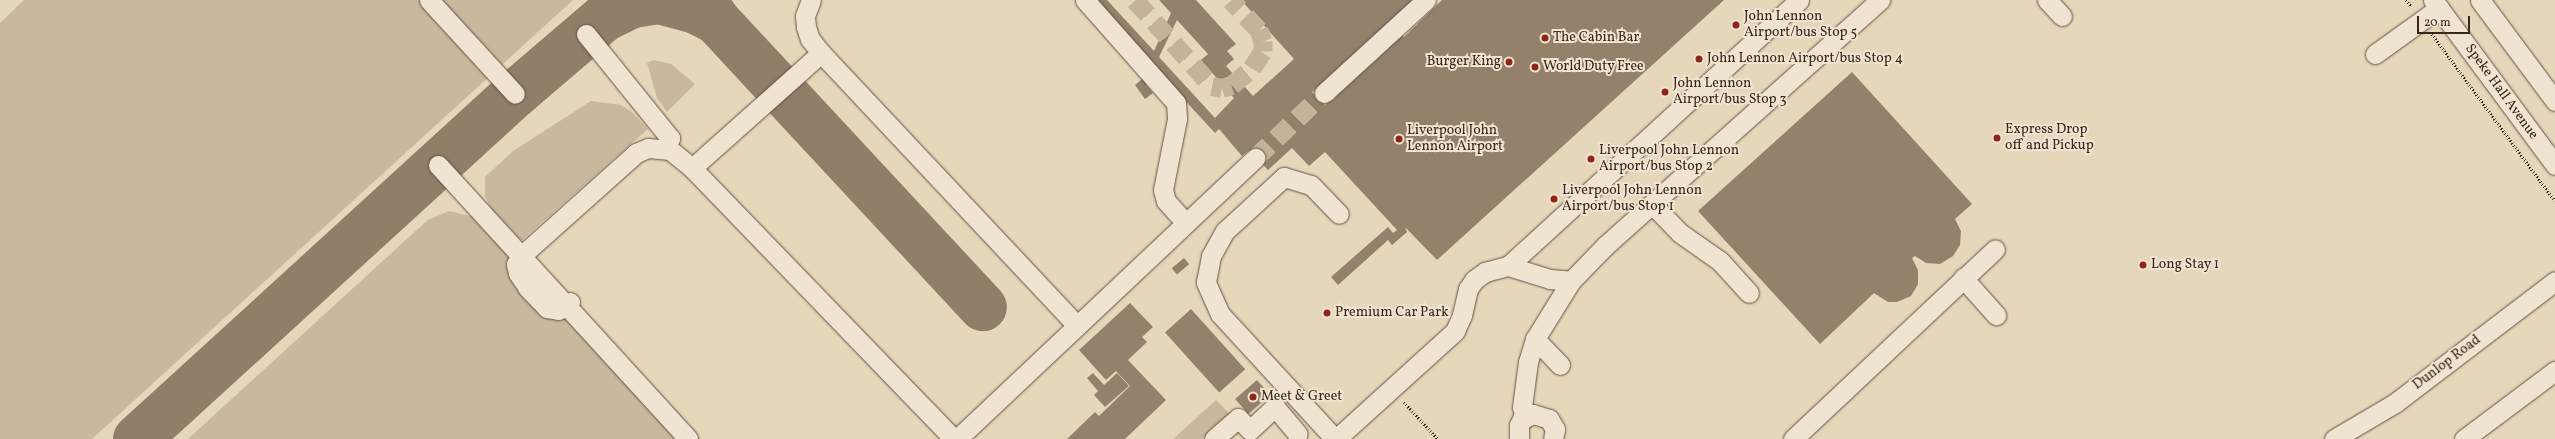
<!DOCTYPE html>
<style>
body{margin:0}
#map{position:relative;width:2555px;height:439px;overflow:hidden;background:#e6d6ba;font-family:Vollkorn,serif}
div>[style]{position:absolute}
.green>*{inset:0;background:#c9b89e}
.taxiway>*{height:48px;margin:-24px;padding:0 24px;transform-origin:24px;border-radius:24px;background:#907e68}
.building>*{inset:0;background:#94816c;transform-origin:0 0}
.minor-tunnel>*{height:19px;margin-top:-9.5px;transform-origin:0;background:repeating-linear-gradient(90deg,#c4b399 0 19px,transparent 0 29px)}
.path>*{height:2.5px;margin-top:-1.25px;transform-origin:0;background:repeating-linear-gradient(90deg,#3b2517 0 1px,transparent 0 3px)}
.roads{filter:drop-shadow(0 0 1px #665140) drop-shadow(0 0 1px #665140)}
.minor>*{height:19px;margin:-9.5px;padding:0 9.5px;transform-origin:9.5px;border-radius:9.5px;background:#efe4d2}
.dots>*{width:11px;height:11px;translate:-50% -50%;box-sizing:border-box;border:2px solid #efe4d2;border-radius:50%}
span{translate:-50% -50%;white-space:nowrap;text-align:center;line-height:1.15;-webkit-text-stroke:4px #efe4d2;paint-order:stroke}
.poi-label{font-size:14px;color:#3b2517}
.left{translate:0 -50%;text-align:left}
.right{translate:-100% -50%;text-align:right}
.street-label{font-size:14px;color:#3b2517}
.scale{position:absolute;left:2417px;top:16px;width:53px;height:18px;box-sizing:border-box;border:2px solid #3b2517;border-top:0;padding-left:5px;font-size:12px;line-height:14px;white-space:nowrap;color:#3b2517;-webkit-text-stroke:3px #efe4d2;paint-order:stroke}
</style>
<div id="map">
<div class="green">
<div style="clip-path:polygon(24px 0,573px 0,92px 439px,0 439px,0 23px)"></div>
<div style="clip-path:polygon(654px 60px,671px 64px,695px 84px,667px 112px,657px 98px,647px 63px)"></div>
<div style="clip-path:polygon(591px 101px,621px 105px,632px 112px,648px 129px,521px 241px,491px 209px,485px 196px,485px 177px,513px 151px)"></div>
<div style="clip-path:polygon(449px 211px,475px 217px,681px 439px,188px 439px,409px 237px,428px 220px)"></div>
<div style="clip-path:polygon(1216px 400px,1230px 414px,1202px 439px,1173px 439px)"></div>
</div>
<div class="taxiway">
<div style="left:703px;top:0;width:24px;rotate:57deg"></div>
<div style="left:716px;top:20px;width:392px;rotate:47.1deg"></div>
<div style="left:608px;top:16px;width:28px;rotate:-26deg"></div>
<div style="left:633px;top:4px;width:26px;rotate:-9deg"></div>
<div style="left:659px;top:0;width:38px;rotate:15deg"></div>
<div style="left:696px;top:10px;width:22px;rotate:27deg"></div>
<div style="left:137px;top:439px;width:512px;rotate:-42.39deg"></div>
<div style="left:515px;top:94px;width:145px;rotate:-40.5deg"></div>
</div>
<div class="building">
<div style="clip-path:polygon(evenodd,1093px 0,1107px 0,1154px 51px,1171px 13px,1159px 0,1196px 0,1236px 44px,1227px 51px,1234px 59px,1226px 66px,1253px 96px,1294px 59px,1241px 0,1418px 0,1392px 24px,1404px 37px,1442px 0,1724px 0,1437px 260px,1405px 227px,1407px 232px,1392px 245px,1388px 240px,1338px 285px,1331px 277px,1388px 227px,1393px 233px,1397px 230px,1325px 152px,1309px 166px,1292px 148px,1268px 170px,1249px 150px,1242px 156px,1219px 129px,1215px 133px,1154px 67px,1146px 85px,1153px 93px,1145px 99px,1135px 85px,1141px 80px,1149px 61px,1093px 0,1177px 20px,1208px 54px,1201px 60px,1234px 98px,1215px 118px,1159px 57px,1177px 20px,1093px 0,1379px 36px,1389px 48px,1364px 71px,1353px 60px,1379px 36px,1093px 0,1347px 65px,1358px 76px,1342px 91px,1332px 80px,1347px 65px,1093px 0,1328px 84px,1338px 95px,1332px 101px,1321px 90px,1328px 84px)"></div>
<div style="clip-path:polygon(1852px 72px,1972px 204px,1955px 219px,1961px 231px,1960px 245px,1953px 256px,1940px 264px,1926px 263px,1915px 256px,1912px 258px,1918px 270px,1918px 284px,1911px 296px,1897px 302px,1888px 302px,1874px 293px,1820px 344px,1698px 211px)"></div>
<div style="left:1184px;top:258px;width:8px;height:16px;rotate:50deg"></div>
<div style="clip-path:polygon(1130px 303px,1153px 327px,1142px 337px,1147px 342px,1128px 360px,1166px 400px,1125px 439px,1067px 439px,1095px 412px,1099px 416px,1130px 386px,1116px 371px,1106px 380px,1079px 350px)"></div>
<div style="left:1191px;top:309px;width:81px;height:35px;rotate:48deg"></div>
<div style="clip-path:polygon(1093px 373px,1104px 385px,1117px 373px,1129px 386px,1105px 407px,1094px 395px,1098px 391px,1087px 378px)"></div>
<div style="left:1257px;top:380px;width:20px;height:29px;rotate:49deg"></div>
</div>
<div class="minor-tunnel">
<div style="left:1135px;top:0;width:115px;rotate:48.2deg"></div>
<div style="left:1212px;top:86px;width:10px;rotate:11deg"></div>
<div style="left:1222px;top:88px;width:10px;rotate:-17deg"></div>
<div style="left:1232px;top:85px;width:26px;rotate:-40deg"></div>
<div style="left:1252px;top:68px;width:20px;rotate:-57deg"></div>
<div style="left:1263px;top:51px;width:10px;rotate:-90deg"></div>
<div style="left:1263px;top:41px;width:12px;rotate:-110deg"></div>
<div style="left:1259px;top:30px;width:41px;rotate:-133deg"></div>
<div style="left:1255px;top:158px;width:95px;rotate:-43.3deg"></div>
</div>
<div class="path">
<div style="left:2406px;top:0;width:8px;rotate:50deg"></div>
<div style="left:2432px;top:34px;width:207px;rotate:53.6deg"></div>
<div style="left:1404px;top:402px;width:50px;rotate:47.4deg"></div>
</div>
<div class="roads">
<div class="minor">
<div style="left:429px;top:0;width:127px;rotate:47.5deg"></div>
<div style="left:811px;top:0;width:17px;rotate:111deg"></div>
<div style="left:805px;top:16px;width:11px;rotate:85deg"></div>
<div style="left:806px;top:27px;width:13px;rotate:72deg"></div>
<div style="left:810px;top:39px;width:18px;rotate:52deg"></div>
<div style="left:821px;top:53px;width:374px;rotate:46.8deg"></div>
<div style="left:1085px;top:0;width:137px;rotate:48.5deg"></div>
<div style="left:1176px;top:103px;width:16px;rotate:86deg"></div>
<div style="left:1177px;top:119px;width:72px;rotate:101.2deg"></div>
<div style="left:1163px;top:190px;width:11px;rotate:75deg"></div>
<div style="left:1166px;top:201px;width:30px;rotate:48deg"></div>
<div style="left:2047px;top:0;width:22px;rotate:47deg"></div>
<div style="left:2433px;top:0;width:205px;rotate:53.5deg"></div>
<div style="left:2480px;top:0;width:126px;rotate:53.4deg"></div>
<div style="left:586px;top:34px;width:134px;rotate:51.1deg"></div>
<div style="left:670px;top:138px;width:12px;rotate:114deg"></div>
<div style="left:2375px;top:54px;width:79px;rotate:-35.7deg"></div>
<div style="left:1324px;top:93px;width:138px;rotate:-42.4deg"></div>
<div style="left:438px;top:165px;width:371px;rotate:47.6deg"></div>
<div style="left:692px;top:168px;width:173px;rotate:-41.7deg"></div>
<div style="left:1652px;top:204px;width:40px;rotate:46deg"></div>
<div style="left:1680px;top:233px;width:49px;rotate:35deg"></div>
<div style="left:1720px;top:261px;width:43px;rotate:47.8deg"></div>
<div style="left:1508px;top:266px;width:394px;rotate:-42.4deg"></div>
<div style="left:1963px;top:278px;width:50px;rotate:48.3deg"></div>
<div style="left:570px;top:302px;width:14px;rotate:146deg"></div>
<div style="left:558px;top:310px;width:11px;rotate:-170deg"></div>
<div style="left:547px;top:308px;width:28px;rotate:-134deg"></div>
<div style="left:528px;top:288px;width:18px;rotate:-124deg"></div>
<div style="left:518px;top:273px;width:9px;rotate:-103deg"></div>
<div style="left:516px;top:264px;width:9px;rotate:-58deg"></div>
<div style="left:521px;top:256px;width:154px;rotate:-41.8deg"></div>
<div style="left:636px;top:153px;width:13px;rotate:-23deg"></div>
<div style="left:648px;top:148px;width:22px;rotate:5deg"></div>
<div style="left:670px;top:150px;width:28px;rotate:39deg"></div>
<div style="left:692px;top:168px;width:377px;rotate:46deg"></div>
<div style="left:1535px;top:339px;width:36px;rotate:46deg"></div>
<div style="left:1525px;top:418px;width:11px;rotate:-105deg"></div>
<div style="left:1522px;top:407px;width:45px;rotate:-82.4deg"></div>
<div style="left:1528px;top:362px;width:24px;rotate:-73deg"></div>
<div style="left:1535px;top:339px;width:68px;rotate:-58.2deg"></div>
<div style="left:1571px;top:281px;width:50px;rotate:-45.8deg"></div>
<div style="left:1606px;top:245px;width:368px;rotate:-41.8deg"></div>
<div style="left:957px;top:439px;width:410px;rotate:-43.3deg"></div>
<div style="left:1214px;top:439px;width:32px;rotate:-41deg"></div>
<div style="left:1238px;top:418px;width:17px;rotate:45deg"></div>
<div style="left:1250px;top:430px;width:34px;rotate:-43deg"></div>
<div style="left:1275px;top:407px;width:35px;rotate:50deg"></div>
<div style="left:1335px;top:439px;width:170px;rotate:-132.6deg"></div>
<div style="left:1220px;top:314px;width:35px;rotate:-114deg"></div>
<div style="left:1206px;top:282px;width:26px;rotate:-79deg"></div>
<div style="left:1211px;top:256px;width:29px;rotate:-61deg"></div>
<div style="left:1225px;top:231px;width:80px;rotate:-42.5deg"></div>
<div style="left:1284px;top:177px;width:28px;rotate:17deg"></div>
<div style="left:1311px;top:185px;width:40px;rotate:46deg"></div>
<div style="left:1336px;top:439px;width:161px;rotate:-42.2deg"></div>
<div style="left:1455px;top:331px;width:17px;rotate:-66deg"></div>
<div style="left:1462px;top:315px;width:27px;rotate:-77deg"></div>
<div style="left:1468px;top:289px;width:11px;rotate:-56deg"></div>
<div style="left:1474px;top:280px;width:14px;rotate:-36deg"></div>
<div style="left:1485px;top:272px;width:24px;rotate:-15deg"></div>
<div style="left:1508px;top:266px;width:44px;rotate:17.2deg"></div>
<div style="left:1550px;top:279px;width:21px;rotate:5deg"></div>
<div style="left:1519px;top:439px;width:14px;rotate:-90deg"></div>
<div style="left:1519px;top:425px;width:7px;rotate:-63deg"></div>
<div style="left:1522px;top:419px;width:12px;rotate:-24deg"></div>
<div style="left:1533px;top:414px;width:17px;rotate:17deg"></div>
<div style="left:1549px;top:419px;width:12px;rotate:59deg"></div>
<div style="left:1555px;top:429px;width:10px;rotate:101deg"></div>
<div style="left:1793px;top:439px;width:277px;rotate:-43.2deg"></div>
<div style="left:2334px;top:439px;width:71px;rotate:-30.5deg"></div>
<div style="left:2395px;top:403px;width:201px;rotate:-37.3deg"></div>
<div style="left:2464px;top:439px;width:114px;rotate:-36.8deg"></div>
</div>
</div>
<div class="dots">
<div style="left:1736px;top:25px;background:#8f2418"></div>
<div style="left:1545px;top:38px;background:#8f2418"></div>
<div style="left:1699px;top:59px;background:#8f2418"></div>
<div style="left:1509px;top:62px;background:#8f2418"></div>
<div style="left:1535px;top:67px;background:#8f2418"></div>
<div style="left:1665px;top:92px;background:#8f2418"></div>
<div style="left:1997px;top:138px;background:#8f2418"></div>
<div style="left:1399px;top:139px;background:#8f2418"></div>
<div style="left:1591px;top:159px;background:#8f2418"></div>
<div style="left:1554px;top:199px;background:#8f2418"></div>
<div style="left:2143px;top:265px;background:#8f2418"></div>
<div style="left:1327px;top:313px;background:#8f2418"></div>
<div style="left:1253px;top:397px;background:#8f2418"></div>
</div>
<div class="poi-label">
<span class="left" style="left:1744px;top:25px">John Lennon<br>Airport/bus Stop 5</span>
<span class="left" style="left:1553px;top:38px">The Cabin Bar</span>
<span class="left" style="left:1707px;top:59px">John Lennon Airport/bus Stop 4</span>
<span class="right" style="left:1501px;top:62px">Burger King</span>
<span class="left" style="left:1543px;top:67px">World Duty Free</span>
<span class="left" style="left:1673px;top:92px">John Lennon<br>Airport/bus Stop 3</span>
<span class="left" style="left:2005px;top:138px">Express Drop<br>off and Pickup</span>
<span class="left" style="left:1407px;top:139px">Liverpool John<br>Lennon Airport</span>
<span class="left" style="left:1599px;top:159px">Liverpool John Lennon<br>Airport/bus Stop 2</span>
<span class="left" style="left:1562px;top:199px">Liverpool John Lennon<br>Airport/bus Stop 1</span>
<span class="left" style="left:2151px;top:265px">Long Stay 1</span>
<span class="left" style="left:1335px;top:313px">Premium Car Park</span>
<span class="left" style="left:1261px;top:397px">Meet &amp; Greet</span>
</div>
<div class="street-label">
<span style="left:2501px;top:92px;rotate:54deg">Speke Hall Avenue</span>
<span style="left:2447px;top:363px;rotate:-37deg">Dunlop Road</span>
</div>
<div class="scale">20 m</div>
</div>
